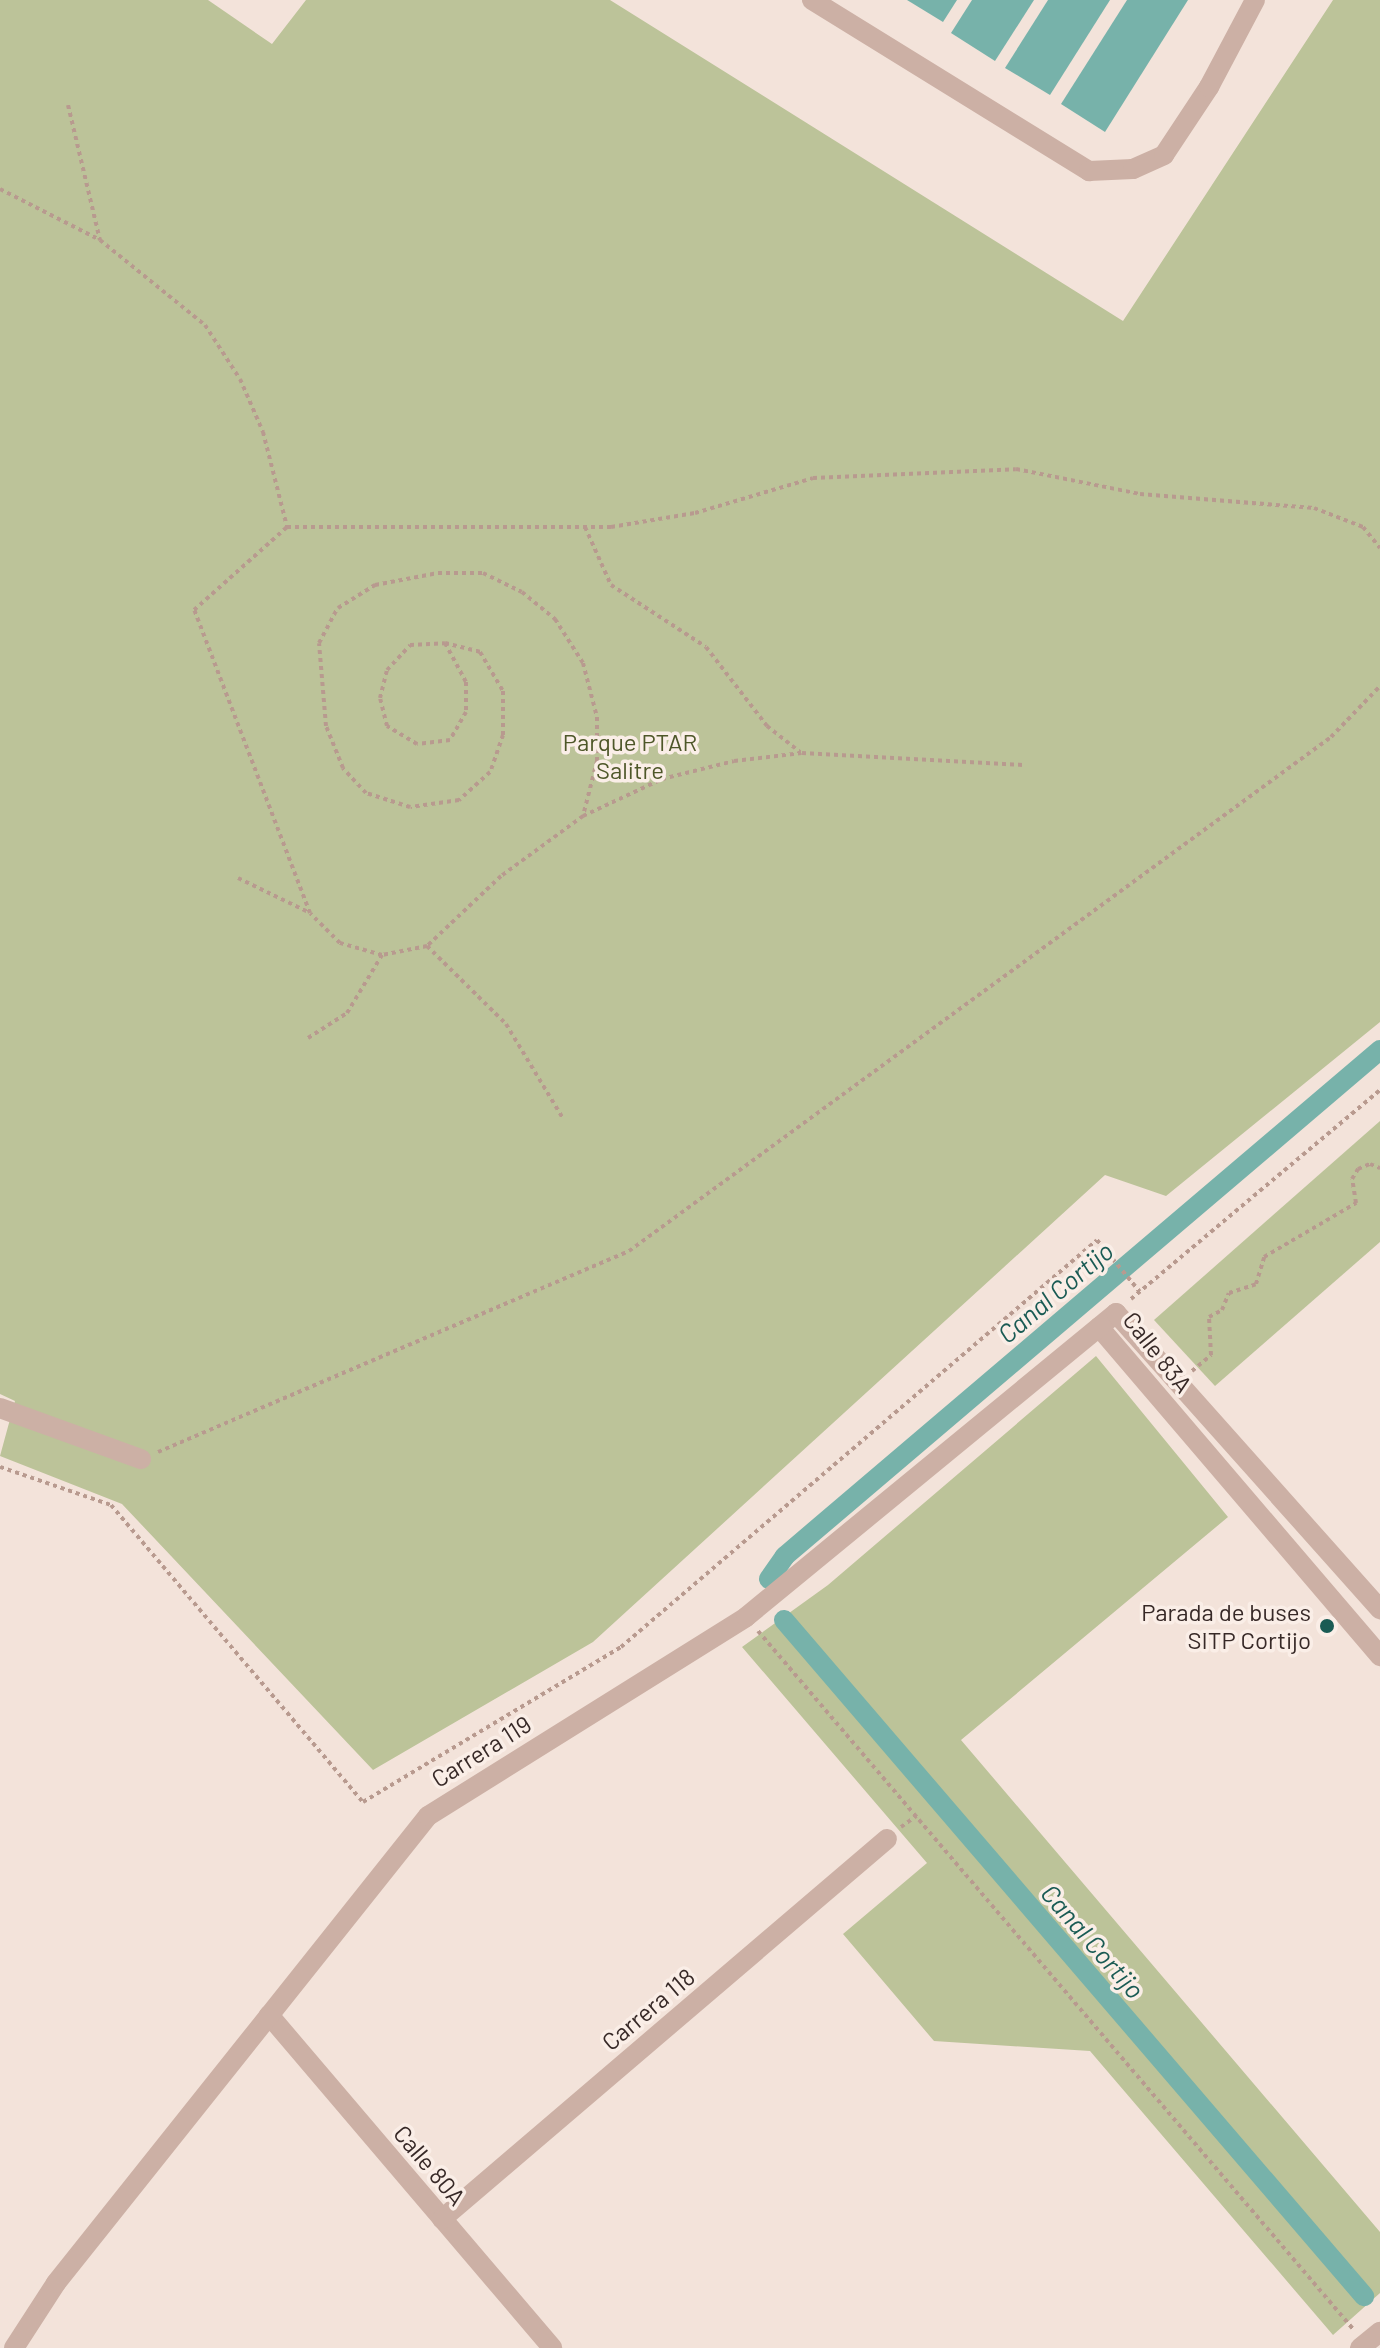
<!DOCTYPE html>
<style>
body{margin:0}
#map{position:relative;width:1380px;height:2348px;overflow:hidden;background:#f3e3da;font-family:Barlow,sans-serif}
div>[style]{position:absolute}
.green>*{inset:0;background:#bcc399}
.water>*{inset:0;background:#77b2aa}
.canal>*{height:20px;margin:-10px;padding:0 10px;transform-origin:10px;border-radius:10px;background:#77b2aa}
.path>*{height:4px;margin-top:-2px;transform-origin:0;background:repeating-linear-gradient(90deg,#b89a8f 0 4px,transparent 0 8px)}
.minor>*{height:20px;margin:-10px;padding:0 10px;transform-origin:10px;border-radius:10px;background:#ccb0a5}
.dots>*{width:22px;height:22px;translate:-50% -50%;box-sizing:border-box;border:4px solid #faeee7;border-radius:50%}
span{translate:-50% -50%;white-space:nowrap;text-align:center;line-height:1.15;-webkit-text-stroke:7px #faeee7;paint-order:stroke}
.park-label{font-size:24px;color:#4e5729}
.street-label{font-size:24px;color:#372927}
.poi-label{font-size:24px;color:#372927}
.right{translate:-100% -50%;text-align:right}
.water-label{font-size:26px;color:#1a5b54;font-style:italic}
</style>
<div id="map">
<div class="green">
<div style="clip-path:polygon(0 0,208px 0,272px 44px,306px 0,610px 0,1123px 321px,1333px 0,1380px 0,1380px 1022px,1166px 1196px,1105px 1175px,593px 1642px,373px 1770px,122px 1504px,0 1456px,15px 1401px,0 1394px)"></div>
<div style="clip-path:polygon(1380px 1121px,1380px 1242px,1215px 1386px,1154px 1320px)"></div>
<div style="clip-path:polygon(1096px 1356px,1228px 1517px,961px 1740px,1380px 2232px,1380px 2293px,1333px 2335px,1090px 2051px,934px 2041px,843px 1934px,927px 1863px,742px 1647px,828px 1585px)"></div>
</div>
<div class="water">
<div style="clip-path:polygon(907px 0,957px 0,943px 22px)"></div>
<div style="clip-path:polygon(972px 0,1034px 0,995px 61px,951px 33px)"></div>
<div style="clip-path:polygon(1048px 0,1110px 0,1050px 95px,1005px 68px)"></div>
<div style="clip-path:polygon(1127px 0,1188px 0,1105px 132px,1061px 104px)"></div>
</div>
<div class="canal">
<div style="left:769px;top:1579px;width:28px;rotate:-55deg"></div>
<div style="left:785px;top:1556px;width:781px;rotate:-40.38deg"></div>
<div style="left:784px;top:1620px;width:891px;rotate:49.37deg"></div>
</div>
<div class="path">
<div style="left:68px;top:105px;width:139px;rotate:76.7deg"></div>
<div style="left:0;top:189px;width:112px;rotate:27deg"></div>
<div style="left:100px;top:240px;width:135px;rotate:39deg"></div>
<div style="left:205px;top:325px;width:64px;rotate:57.1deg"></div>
<div style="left:240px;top:379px;width:58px;rotate:66.5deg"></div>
<div style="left:263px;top:432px;width:98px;rotate:75.8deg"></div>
<div style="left:585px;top:527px;width:64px;rotate:65.9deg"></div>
<div style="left:611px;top:585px;width:113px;rotate:33.1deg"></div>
<div style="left:706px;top:647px;width:100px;rotate:52.3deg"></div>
<div style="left:767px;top:726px;width:42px;rotate:38.2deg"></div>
<div style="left:445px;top:643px;width:44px;rotate:61.7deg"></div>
<div style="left:466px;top:682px;width:30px;rotate:90deg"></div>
<div style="left:466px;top:712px;width:32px;rotate:120deg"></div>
<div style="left:450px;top:740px;width:33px;rotate:173deg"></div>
<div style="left:417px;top:744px;width:35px;rotate:-149deg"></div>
<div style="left:387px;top:726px;width:29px;rotate:-104deg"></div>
<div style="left:380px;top:698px;width:29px;rotate:-76deg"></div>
<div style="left:387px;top:670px;width:34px;rotate:-47deg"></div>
<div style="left:410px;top:645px;width:35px;rotate:-3deg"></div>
<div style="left:445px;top:643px;width:36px;rotate:14deg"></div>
<div style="left:480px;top:652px;width:45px;rotate:59.5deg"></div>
<div style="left:503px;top:691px;width:44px;rotate:90deg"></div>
<div style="left:503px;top:735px;width:39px;rotate:109deg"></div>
<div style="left:490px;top:772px;width:42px;rotate:137.9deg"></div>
<div style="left:459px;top:800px;width:49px;rotate:171.9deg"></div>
<div style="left:410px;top:807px;width:46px;rotate:-162.3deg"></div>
<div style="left:366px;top:793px;width:34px;rotate:-133deg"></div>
<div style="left:343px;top:768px;width:45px;rotate:-112deg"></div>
<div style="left:326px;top:726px;width:83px;rotate:-94.8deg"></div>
<div style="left:319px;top:643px;width:40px;rotate:-62deg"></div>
<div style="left:338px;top:608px;width:44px;rotate:-31.9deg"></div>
<div style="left:375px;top:585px;width:64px;rotate:-10.8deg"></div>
<div style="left:438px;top:573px;width:45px"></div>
<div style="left:483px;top:573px;width:43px;rotate:26deg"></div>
<div style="left:522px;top:592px;width:43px;rotate:39.3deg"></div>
<div style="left:555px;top:619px;width:52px;rotate:57.5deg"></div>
<div style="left:583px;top:663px;width:56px;rotate:75.5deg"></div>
<div style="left:597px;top:717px;width:44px;rotate:90deg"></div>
<div style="left:597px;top:761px;width:57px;rotate:104.3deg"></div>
<div style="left:583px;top:816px;width:102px;rotate:143.8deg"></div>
<div style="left:501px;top:876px;width:102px;rotate:136.6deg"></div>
<div style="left:427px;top:946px;width:46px;rotate:168.7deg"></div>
<div style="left:382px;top:955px;width:44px;rotate:-164.1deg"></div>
<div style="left:340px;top:943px;width:42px;rotate:-135deg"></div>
<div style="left:310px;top:913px;width:324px;rotate:-110.9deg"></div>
<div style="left:194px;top:610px;width:125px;rotate:-41.7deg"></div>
<div style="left:287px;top:527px;width:324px"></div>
<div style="left:611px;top:527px;width:85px;rotate:-9.5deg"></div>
<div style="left:695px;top:513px;width:123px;rotate:-16.5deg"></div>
<div style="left:813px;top:478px;width:203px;rotate:-2.5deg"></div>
<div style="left:1016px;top:469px;width:126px;rotate:11.4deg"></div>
<div style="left:1140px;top:494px;width:175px;rotate:4.6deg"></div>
<div style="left:1314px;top:508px;width:53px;rotate:21.2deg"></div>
<div style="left:1363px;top:527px;width:27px;rotate:51deg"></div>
<div style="left:583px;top:816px;width:87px;rotate:-25.1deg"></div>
<div style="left:662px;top:779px;width:74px;rotate:-14deg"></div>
<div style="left:734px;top:761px;width:68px;rotate:-6.7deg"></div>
<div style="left:802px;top:753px;width:221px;rotate:3.1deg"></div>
<div style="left:238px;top:878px;width:78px;rotate:25.9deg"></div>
<div style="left:427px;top:946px;width:111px;rotate:44.6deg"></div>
<div style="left:506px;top:1024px;width:109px;rotate:58.9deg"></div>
<div style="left:308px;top:1038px;width:46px;rotate:-32.7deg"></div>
<div style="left:347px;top:1013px;width:68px;rotate:-58.9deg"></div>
<div style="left:1131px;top:1299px;width:325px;rotate:-40deg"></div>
<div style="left:1192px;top:1371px;width:25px;rotate:-40deg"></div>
<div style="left:1211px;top:1355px;width:38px;rotate:-93deg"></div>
<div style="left:1209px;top:1317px;width:15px;rotate:-28deg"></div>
<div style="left:1222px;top:1310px;width:18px;rotate:-68deg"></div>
<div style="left:1229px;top:1293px;width:28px;rotate:-18deg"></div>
<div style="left:1256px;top:1284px;width:28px;rotate:-73deg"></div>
<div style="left:1264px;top:1257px;width:107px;rotate:-30.4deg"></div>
<div style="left:1356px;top:1203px;width:24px;rotate:-99deg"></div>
<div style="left:1352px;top:1179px;width:12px;rotate:-59deg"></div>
<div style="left:1358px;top:1169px;width:13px;rotate:-23deg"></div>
<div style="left:1370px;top:1164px;width:11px;rotate:22deg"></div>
<div style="left:158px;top:1452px;width:512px;rotate:-23.11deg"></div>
<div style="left:629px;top:1251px;width:870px;rotate:-36.21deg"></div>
<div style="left:1331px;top:737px;width:71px;rotate:-46.1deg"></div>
<div style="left:0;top:1467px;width:117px;rotate:18.9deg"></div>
<div style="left:111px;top:1505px;width:390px;rotate:49.7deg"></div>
<div style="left:363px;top:1802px;width:301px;rotate:-31deg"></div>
<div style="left:621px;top:1647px;width:626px;rotate:-40.53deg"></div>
<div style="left:1097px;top:1240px;width:67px;rotate:50.4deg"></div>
<div style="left:758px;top:1631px;width:919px;rotate:49.55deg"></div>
<div style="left:901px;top:1827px;width:19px;rotate:-36deg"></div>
</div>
<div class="minor">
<div style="left:812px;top:0;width:326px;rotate:31.7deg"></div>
<div style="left:1089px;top:171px;width:44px;rotate:-2.6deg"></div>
<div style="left:1133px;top:169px;width:34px;rotate:-24deg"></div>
<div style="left:1164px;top:155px;width:82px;rotate:-56.5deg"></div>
<div style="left:1209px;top:87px;width:98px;rotate:-62.1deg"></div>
<div style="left:1099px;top:1327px;width:433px;rotate:49.5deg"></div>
<div style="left:0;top:1408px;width:150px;rotate:19.9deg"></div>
<div style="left:269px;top:2015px;width:437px;rotate:49.6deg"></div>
<div style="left:442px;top:2219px;width:585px;rotate:-40.5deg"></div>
<div style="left:14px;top:2348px;width:77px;rotate:-57.1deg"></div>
<div style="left:56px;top:2283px;width:597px;rotate:-51.46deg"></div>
<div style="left:428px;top:1816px;width:375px;rotate:-32deg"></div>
<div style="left:746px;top:1617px;width:479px;rotate:-39.4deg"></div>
<div style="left:1116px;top:1313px;width:397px;rotate:48.3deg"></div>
<div style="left:1360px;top:2348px;width:26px;rotate:-39deg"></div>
</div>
<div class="dots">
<div style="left:1327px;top:1626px;background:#1a5b54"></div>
</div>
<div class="park-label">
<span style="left:630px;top:756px">Parque PTAR<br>Salitre</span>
</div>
<div class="street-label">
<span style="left:1158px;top:1352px;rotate:52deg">Calle 83A</span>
<span style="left:481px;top:1751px;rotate:-32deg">Carrera 119</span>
<span style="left:648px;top:2009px;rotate:-40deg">Carrera 118</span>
<span style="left:430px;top:2165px;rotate:50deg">Calle 80A</span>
</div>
<div class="poi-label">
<span class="right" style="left:1311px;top:1626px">Parada de buses<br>SITP Cortijo</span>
</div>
<div class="water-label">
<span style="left:1055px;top:1292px;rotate:-40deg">Canal Cortijo</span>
<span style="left:1093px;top:1941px;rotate:49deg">Canal Cortijo</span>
</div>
</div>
